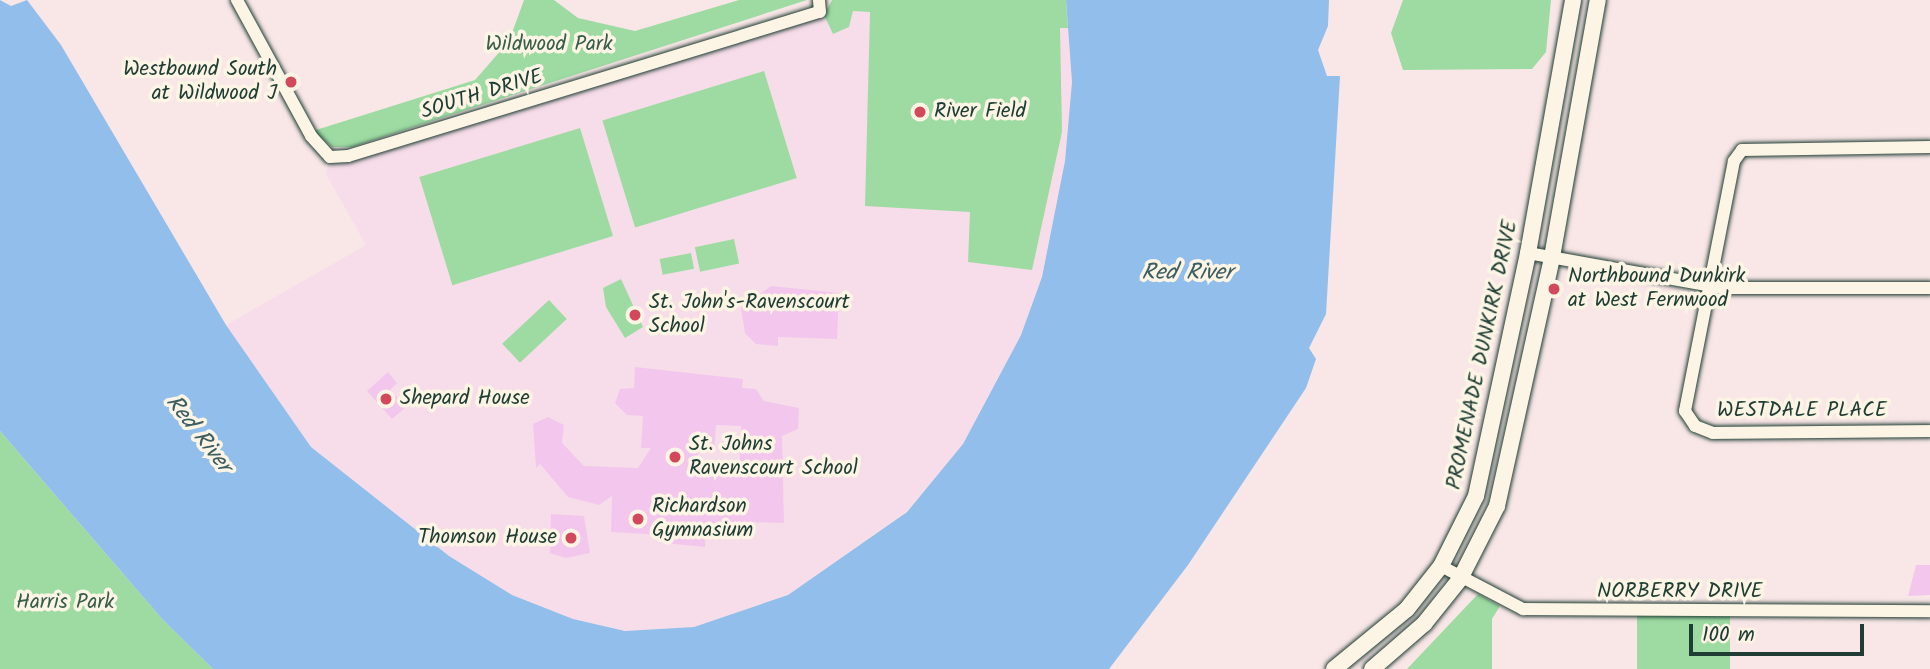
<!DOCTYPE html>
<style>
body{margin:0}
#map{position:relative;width:1930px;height:669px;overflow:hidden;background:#f9e7e7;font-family:Kalam,sans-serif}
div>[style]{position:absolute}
.built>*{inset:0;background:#f7dde9}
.green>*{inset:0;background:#9edba3;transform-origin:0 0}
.water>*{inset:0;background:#92beeb}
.building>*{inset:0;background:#f3c7ed}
.roads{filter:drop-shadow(0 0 2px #1f3d34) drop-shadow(0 0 2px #1f3d34)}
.minor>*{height:12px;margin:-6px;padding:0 6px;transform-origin:6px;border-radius:6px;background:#fcf5e5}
.major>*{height:16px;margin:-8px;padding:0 8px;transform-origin:8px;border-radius:8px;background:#fcf5e5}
.dots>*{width:19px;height:19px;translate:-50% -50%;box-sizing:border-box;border:4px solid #fcf5e5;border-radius:50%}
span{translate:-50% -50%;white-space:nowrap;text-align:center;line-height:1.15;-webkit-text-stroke:7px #fcf5e5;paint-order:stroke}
.park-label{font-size:21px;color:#385d4a}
.poi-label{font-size:21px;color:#1f3d34}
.right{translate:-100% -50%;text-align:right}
.left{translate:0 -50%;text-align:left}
.street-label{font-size:21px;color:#1f3d34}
.water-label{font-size:23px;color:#3c5d62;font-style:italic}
.scale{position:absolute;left:1689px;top:624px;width:175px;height:32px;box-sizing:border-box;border:4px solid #1f3d34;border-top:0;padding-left:9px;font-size:21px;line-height:24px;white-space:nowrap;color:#1f3d34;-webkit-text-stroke:5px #fcf5e5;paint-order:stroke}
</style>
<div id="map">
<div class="built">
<div style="clip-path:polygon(816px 6px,1068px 28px,1072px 82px,1065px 161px,1042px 277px,1021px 335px,963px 444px,907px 511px,788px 595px,694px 627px,625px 631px,573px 619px,512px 595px,449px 556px,311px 447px,226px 325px,366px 245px,326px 174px,330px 157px,348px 156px)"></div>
</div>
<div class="green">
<div style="clip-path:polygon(524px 0,554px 0,578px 18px,635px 31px,739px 0,807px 0,352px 147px,332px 147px,318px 135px,316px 130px,475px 80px,509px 41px)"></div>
<div style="clip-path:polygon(832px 0,1066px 0,1068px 28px,1060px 28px,1062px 132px,1032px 270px,968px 262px,970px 212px,865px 206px,870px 12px,853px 11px,849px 27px,833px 34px,824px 15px)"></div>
<div style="clip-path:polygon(1403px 0,1551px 0,1546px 52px,1532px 69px,1403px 70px,1391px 33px)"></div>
<div style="left:764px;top:71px;width:112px;height:169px;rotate:73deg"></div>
<div style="left:580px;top:128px;width:113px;height:168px;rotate:73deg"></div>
<div style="left:734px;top:239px;width:25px;height:40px;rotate:78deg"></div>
<div style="left:691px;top:253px;width:16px;height:32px;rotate:79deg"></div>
<div style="clip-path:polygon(621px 279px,643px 327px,625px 338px,606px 307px,603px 288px)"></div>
<div style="left:549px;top:300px;width:26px;height:64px;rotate:47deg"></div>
<div style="clip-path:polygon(0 431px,163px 620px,213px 669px,0 669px)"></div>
<div style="clip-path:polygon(1478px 594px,1500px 606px,1492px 619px,1492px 669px,1407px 669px)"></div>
<div style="left:1637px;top:615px;width:93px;height:54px"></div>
</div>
<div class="water">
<div style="clip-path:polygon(0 0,11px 6px,27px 0,61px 45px,226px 325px,311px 447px,449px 556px,512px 595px,573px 619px,625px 631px,694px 627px,788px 595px,907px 512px,963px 444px,1021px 335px,1042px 277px,1065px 161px,1072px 82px,1066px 0,1329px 0,1328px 26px,1318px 50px,1327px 76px,1340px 76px,1326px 314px,1309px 348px,1316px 359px,1306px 388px,1188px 565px,1109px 669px,213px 669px,163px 620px,0 431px)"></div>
</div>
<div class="building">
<div style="clip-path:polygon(771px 286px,839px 293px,837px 339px,778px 337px,778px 346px,756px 344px,745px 333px,741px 308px)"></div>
<div style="clip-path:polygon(evenodd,635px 367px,743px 379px,742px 388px,756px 389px,764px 401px,799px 408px,798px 429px,782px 436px,784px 523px,750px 522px,739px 530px,706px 525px,705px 547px,664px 543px,664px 535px,611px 532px,612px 496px,599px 505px,568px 497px,540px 464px,536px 468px,533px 424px,548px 417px,564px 425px,562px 443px,584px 466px,638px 468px,651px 448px,641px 448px,643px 416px,627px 415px,615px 403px,620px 389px,634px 388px,635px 367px,716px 425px,741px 426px,739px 476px,697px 474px,698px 452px,714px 453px,716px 425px)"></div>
<div style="clip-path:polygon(388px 372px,397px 383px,390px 390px,406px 407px,392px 419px,367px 391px)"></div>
<div style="clip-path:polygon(551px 514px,584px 516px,590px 553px,566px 558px,550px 553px)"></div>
<div style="clip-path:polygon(1916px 565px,1930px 565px,1930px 595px,1908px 596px)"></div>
</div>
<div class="roads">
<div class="minor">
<div style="left:237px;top:0;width:155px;rotate:61.4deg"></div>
<div style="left:311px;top:136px;width:28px;rotate:48deg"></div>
<div style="left:330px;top:157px;width:18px;rotate:-3deg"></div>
<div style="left:348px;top:156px;width:493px;rotate:-17deg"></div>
<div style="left:820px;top:12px;width:12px;rotate:-95deg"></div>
<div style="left:1930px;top:147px;width:188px;rotate:179.1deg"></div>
<div style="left:1742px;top:150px;width:14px;rotate:126deg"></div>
<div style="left:1734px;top:161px;width:255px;rotate:101.1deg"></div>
<div style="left:1685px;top:411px;width:18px;rotate:56deg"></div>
<div style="left:1695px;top:426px;width:19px;rotate:21deg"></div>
<div style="left:1713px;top:433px;width:217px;rotate:-0.5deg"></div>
<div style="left:1528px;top:253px;width:197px;rotate:10.2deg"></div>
<div style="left:1722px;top:288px;width:208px"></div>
<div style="left:1441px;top:566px;width:93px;rotate:27.7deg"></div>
<div style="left:1523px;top:609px;width:407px;rotate:0.3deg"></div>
</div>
<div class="major">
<div style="left:1334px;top:669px;width:94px;rotate:-39.4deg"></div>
<div style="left:1407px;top:609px;width:55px;rotate:-51.7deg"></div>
<div style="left:1441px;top:566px;width:78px;rotate:-63.4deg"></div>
<div style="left:1476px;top:496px;width:249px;rotate:-77.9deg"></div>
<div style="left:1528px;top:253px;width:257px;rotate:-79.9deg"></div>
<div style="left:1372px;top:669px;width:69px;rotate:-40.9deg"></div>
<div style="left:1424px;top:624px;width:58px;rotate:-51.3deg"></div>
<div style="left:1460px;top:579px;width:82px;rotate:-63.1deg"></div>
<div style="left:1497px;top:506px;width:255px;rotate:-77.5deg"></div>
<div style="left:1552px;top:257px;width:261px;rotate:-79.9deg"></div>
</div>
</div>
<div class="dots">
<div style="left:291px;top:82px;background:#d1495b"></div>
<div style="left:920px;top:112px;background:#d1495b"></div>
<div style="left:1554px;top:289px;background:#d1495b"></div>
<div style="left:635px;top:315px;background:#d1495b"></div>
<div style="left:386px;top:399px;background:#d1495b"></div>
<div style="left:675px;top:457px;background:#d1495b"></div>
<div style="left:638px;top:519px;background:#d1495b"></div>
<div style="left:571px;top:538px;background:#d1495b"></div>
</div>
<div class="park-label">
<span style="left:549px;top:45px">Wildwood Park</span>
<span style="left:65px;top:603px">Harris Park</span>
</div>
<div class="poi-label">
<span class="right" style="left:277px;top:82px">Westbound South<br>at Wildwood J</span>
<span class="left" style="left:934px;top:112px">River Field</span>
<span class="left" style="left:1568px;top:289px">Northbound Dunkirk<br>at West Fernwood</span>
<span class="left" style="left:649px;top:315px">St. John's-Ravenscourt<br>School</span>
<span class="left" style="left:400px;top:399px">Shepard House</span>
<span class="left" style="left:689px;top:457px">St. Johns<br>Ravenscourt School</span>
<span class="left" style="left:652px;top:519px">Richardson<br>Gymnasium</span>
<span class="right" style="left:557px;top:538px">Thomson House</span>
</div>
<div class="street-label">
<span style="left:482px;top:95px;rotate:-17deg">SOUTH DRIVE</span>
<span style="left:1483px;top:355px;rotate:-78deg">PROMENADE DUNKIRK DRIVE</span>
<span style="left:1802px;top:411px">WESTDALE PLACE</span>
<span style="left:1680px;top:592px">NORBERRY DRIVE</span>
</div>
<div class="water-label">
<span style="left:1187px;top:273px">Red River</span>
<span style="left:198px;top:434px;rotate:52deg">Red River</span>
</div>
<div class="scale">100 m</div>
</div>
